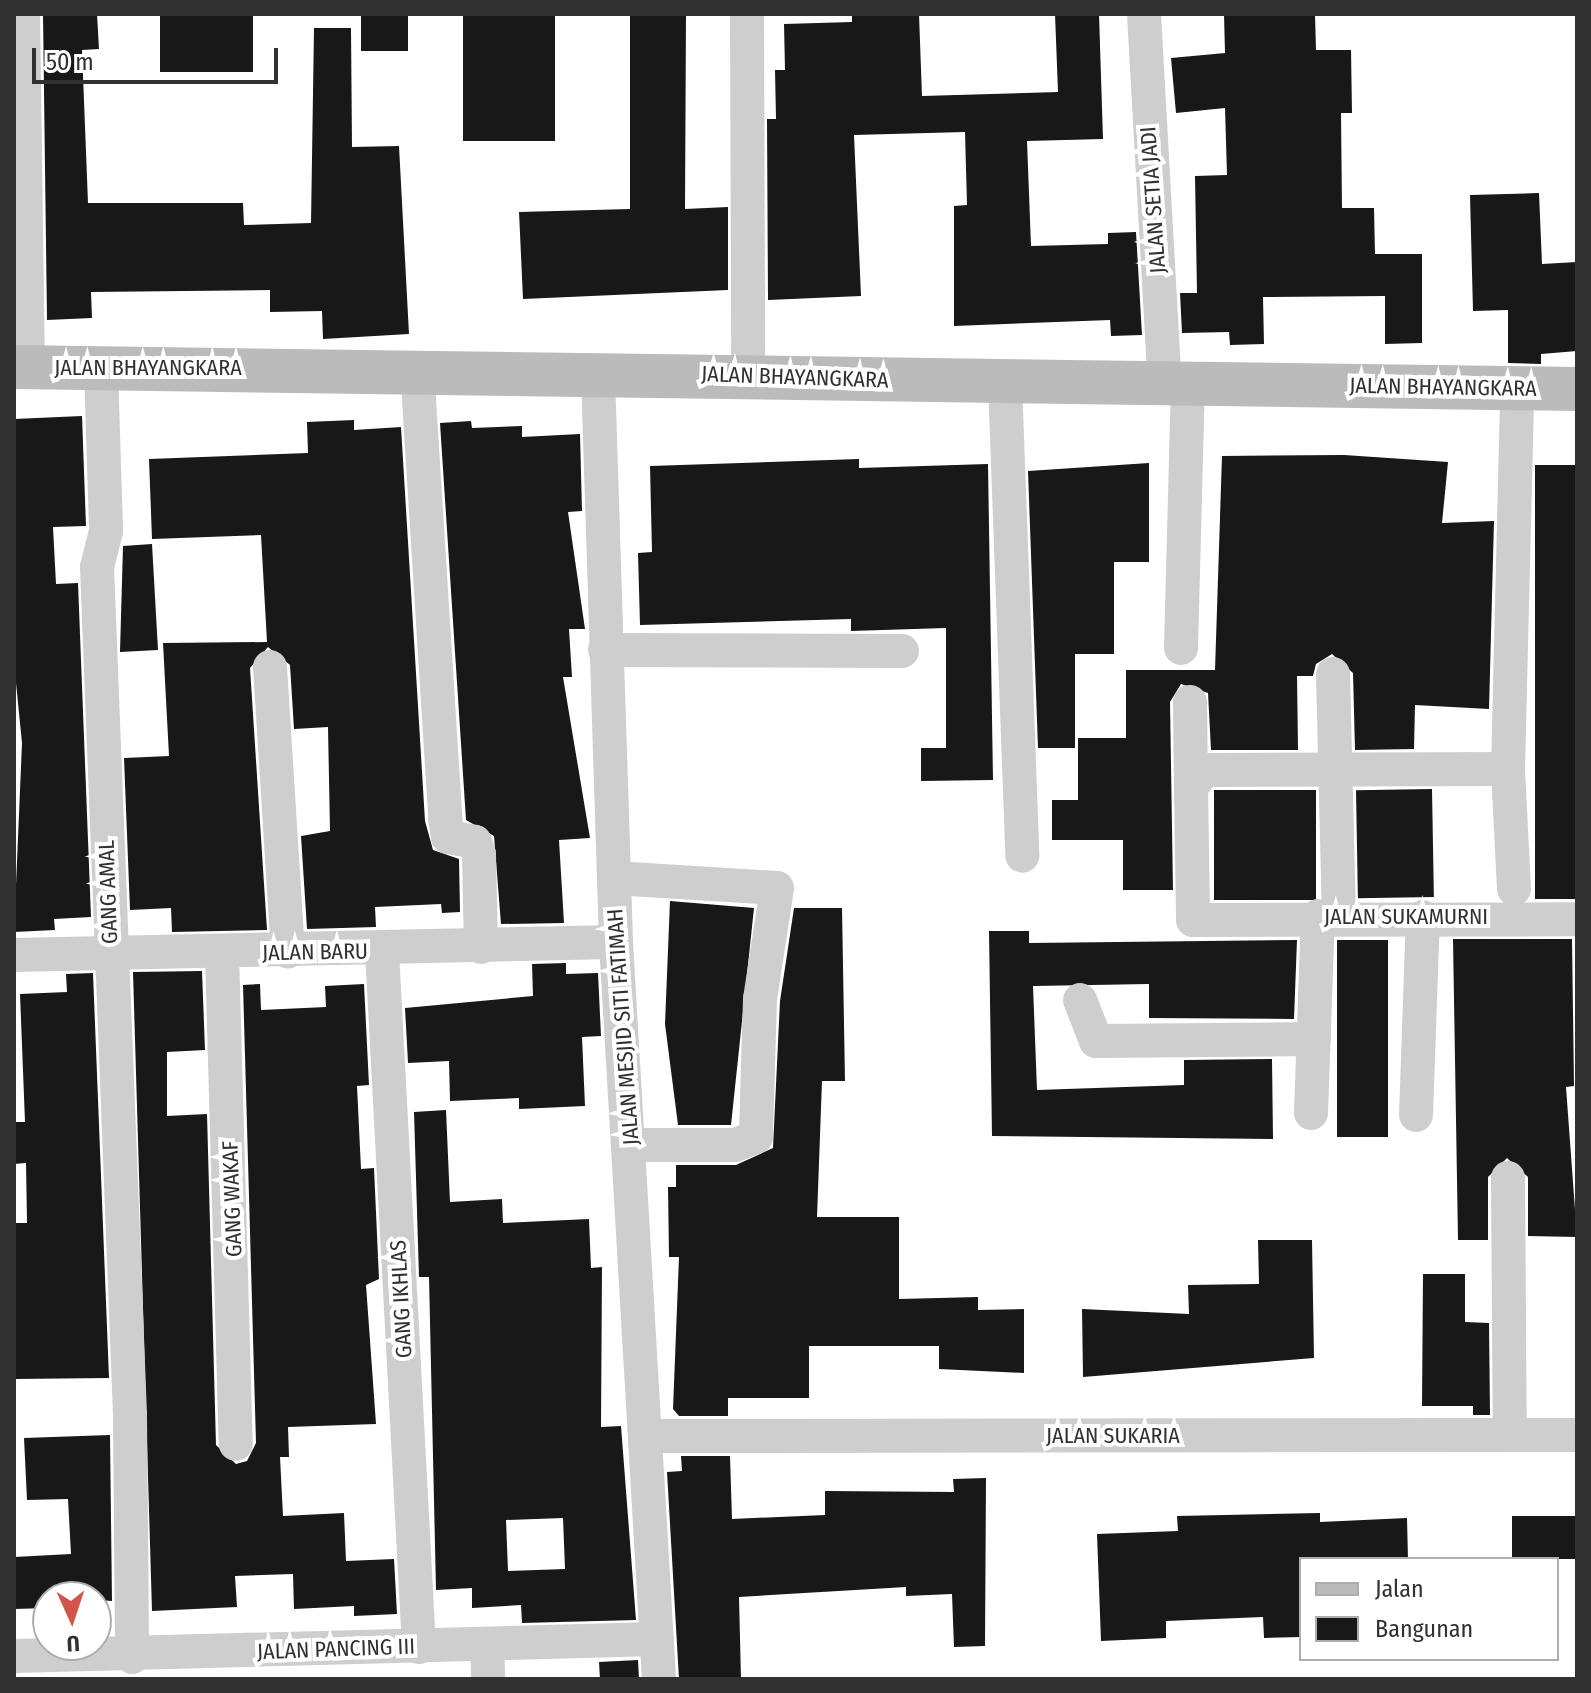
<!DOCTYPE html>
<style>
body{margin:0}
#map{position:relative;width:1591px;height:1693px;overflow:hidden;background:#fff;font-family:"Fira Sans Condensed",sans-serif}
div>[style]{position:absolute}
.building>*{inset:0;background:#181818;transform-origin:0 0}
.street>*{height:34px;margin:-17px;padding:0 17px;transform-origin:17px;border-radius:17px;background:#cecece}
.secondary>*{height:44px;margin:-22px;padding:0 22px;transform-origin:22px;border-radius:22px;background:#bbb}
span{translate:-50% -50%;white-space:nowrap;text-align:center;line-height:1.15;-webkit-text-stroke:8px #fff;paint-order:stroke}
.street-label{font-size:22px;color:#313131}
.frame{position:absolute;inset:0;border:16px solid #313131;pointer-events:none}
.legend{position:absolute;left:1299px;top:1557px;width:260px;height:104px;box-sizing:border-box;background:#fff;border:2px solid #adadad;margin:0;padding:10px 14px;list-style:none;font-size:24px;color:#313131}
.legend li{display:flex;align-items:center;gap:16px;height:40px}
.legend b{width:40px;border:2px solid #adadad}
.north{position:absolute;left:32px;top:1581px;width:80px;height:80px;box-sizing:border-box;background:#fff;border:2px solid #adadad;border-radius:50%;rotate:177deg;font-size:22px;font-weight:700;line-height:32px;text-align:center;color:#313131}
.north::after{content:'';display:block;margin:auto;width:28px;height:36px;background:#d2554a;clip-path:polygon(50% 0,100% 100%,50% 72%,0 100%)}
.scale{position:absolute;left:32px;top:48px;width:246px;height:36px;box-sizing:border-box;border:4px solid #313131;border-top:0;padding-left:10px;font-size:24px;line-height:28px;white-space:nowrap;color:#313131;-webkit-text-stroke:6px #fff;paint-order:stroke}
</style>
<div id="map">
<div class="building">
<div style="clip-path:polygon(43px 14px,97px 14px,99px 49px,82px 50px,88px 203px,243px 203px,244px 225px,311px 223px,314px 28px,351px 28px,352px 147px,399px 146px,409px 334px,323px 339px,322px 311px,270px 312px,270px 290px,91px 292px,92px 318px,47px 320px)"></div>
<div style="left:160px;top:14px;width:93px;height:58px"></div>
<div style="left:361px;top:14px;width:47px;height:37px"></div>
<div style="left:463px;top:14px;width:92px;height:127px"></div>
<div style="clip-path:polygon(630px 14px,686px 14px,685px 209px,728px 207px,728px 290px,523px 299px,519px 212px,630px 209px)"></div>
<div style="clip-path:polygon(852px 14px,919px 14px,922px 96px,1058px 92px,1055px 14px,1099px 14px,1103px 139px,1027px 141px,1031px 246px,1108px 244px,1108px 233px,1136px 232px,1142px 335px,1111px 336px,1110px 320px,954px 326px,954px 206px,967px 205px,965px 132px,854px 135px,861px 296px,768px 300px,767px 119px,776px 119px,775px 70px,785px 70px,784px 24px,852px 22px)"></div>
<div style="clip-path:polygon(1224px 14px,1315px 14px,1316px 50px,1351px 50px,1352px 113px,1341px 113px,1342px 208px,1374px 208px,1375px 254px,1422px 254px,1422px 343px,1385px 344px,1385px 296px,1263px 297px,1264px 344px,1230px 345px,1229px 332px,1182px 333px,1180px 293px,1197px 293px,1195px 176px,1227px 175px,1225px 108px,1176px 113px,1171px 58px,1225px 53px)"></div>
<div style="clip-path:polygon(1539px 193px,1542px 264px,1577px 262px,1577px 351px,1541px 354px,1541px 364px,1508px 363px,1508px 310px,1473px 311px,1470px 195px)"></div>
<div style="clip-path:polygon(82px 416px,86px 526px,53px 527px,56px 584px,78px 583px,91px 917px,54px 919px,55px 930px,14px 932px,22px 743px,14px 663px,14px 419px)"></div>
<div style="clip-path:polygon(354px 420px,354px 430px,401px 427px,425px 821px,433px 850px,459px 859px,460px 912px,442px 913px,441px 904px,375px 907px,376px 927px,307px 929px,301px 836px,330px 831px,328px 727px,294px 729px,290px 665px,268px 647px,250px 668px,267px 930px,172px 932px,171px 908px,130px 910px,124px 758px,169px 756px,163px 643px,267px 642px,261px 535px,152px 539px,149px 459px,308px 453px,307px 422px)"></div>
<div style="clip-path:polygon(471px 421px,472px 428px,522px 426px,522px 437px,580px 434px,582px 511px,568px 512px,585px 629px,569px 629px,572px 677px,563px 677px,590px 838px,559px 840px,564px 923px,501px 924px,494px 836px,466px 820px,440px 423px)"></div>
<div style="clip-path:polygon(1344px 455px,1448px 462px,1442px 523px,1494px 521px,1489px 709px,1415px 705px,1414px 749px,1355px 750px,1353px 673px,1332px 654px,1316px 664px,1313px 676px,1297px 676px,1298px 750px,1211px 750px,1208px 693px,1181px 684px,1170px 702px,1173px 890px,1123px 890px,1123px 840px,1052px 840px,1052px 800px,1078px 800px,1078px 738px,1126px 738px,1126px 670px,1215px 670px,1222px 456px)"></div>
<div style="clip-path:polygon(859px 459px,859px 468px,988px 464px,993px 780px,921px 781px,921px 748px,946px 748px,946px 628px,851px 631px,851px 619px,640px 625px,638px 553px,652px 552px,650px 466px)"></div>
<div style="clip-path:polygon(1149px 463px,1149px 562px,1114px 562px,1114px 654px,1075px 654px,1075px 748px,1038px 748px,1028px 471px)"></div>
<div style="left:1535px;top:465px;width:42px;height:434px"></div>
<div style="clip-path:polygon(152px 544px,158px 650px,120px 652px,123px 546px)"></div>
<div style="left:1432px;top:789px;width:108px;height:76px;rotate:89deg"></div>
<div style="left:1214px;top:790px;width:102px;height:110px"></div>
<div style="clip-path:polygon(670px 901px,754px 908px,731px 1125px,678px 1125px,665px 1024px)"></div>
<div style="clip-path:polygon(794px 908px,842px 908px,845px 1081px,822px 1081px,817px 1217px,899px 1217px,899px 1299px,978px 1297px,978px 1310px,1024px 1309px,1024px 1373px,939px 1369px,939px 1346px,809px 1346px,809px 1398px,728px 1398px,728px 1416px,679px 1416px,673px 1409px,679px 1257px,669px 1257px,668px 1187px,676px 1187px,676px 1165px,736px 1165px,773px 1148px,780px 1001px)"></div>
<div style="clip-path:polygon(989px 931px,1029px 931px,1029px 943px,1297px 940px,1294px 1019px,1149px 1018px,1149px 984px,1033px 986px,1037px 1090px,1184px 1085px,1184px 1060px,1272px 1059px,1273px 1139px,992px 1136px)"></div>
<div style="clip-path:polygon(1453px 939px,1572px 939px,1574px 1086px,1566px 1087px,1577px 1237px,1528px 1236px,1528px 1177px,1507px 1158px,1488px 1177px,1488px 1240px,1458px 1240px)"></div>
<div style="left:1337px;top:940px;width:51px;height:197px"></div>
<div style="clip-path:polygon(566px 963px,566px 974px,598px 973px,601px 1036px,582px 1037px,585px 1106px,519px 1109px,519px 1098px,450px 1101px,449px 1061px,408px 1063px,405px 1008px,533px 996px,532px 964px)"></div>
<div style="clip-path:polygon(202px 971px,205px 1050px,167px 1052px,167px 1116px,207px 1114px,216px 1445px,236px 1464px,247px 1461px,256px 1443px,243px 985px,260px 984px,261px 1010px,326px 1007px,325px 986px,364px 984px,369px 1085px,357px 1086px,361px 1169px,374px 1168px,379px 1279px,366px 1285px,376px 1424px,288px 1427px,289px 1457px,280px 1457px,283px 1516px,344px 1513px,346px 1561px,394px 1559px,397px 1614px,354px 1616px,354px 1606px,294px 1609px,293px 1574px,235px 1576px,237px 1607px,152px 1611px,133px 972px)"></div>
<div style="clip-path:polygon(93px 973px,109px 1378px,14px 1379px,14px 1223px,27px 1223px,26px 1163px,14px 1164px,14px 1122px,25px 1122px,20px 994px,67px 992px,66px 974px)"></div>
<div style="clip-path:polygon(evenodd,446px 1110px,450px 1202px,502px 1199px,503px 1223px,589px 1219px,591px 1268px,602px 1267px,601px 1427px,621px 1426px,636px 1620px,522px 1623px,521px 1605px,472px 1608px,472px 1588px,436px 1590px,429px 1277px,419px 1277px,414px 1112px,446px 1110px,563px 1518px,565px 1569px,508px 1571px,506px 1520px,563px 1518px)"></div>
<div style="clip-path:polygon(1258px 1240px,1312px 1240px,1314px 1358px,1083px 1377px,1082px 1309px,1189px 1314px,1188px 1285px,1259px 1284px)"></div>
<div style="clip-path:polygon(1423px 1274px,1465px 1274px,1465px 1322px,1489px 1323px,1490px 1415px,1473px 1415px,1473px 1406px,1422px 1406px)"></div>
<div style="clip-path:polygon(110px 1435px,112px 1601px,48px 1597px,48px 1608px,14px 1609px,14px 1557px,71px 1554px,68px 1499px,27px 1500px,24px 1438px)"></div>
<div style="clip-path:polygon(681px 1456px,730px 1456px,732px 1519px,825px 1515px,825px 1491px,954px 1492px,953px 1479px,986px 1478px,985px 1646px,954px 1647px,952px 1594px,906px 1596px,906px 1587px,739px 1597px,741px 1679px,679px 1679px,667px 1472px,682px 1471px)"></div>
<div style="clip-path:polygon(1320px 1513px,1320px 1522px,1407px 1518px,1408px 1559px,1301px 1559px,1301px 1637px,1264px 1638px,1263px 1617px,1166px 1621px,1166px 1638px,1101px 1641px,1097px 1534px,1178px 1531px,1177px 1516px)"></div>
<div style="left:1577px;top:1516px;width:43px;height:65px;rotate:90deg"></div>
<div style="left:638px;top:1660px;width:19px;height:39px;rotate:87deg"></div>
</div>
<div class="street">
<div style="left:23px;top:14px;width:354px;rotate:89.2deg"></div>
<div style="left:747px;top:14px;width:360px;rotate:89.8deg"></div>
<div style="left:1144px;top:14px;width:372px;rotate:86.8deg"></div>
<div style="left:417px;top:368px;width:451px;rotate:86.4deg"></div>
<div style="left:445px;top:818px;width:19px;rotate:81deg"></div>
<div style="left:448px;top:837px;width:27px;rotate:10deg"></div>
<div style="left:475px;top:842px;width:13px;rotate:72deg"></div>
<div style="left:479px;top:854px;width:93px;rotate:88.8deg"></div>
<div style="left:101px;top:369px;width:162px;rotate:88.2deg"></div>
<div style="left:106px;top:531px;width:37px;rotate:104deg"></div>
<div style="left:97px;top:567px;width:849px;rotate:87.77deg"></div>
<div style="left:130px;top:1415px;width:242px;rotate:89.5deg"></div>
<div style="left:598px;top:375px;width:567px;rotate:88.18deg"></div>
<div style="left:616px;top:942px;width:738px;rotate:86.66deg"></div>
<div style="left:1005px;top:382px;width:474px;rotate:87.9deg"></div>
<div style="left:1181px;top:648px;width:263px;rotate:-88.5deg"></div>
<div style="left:605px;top:650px;width:297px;rotate:0.2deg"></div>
<div style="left:270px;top:667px;width:285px;rotate:86.4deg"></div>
<div style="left:1333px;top:674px;width:242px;rotate:88.6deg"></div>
<div style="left:1190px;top:702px;width:86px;rotate:89.3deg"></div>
<div style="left:1508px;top:769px;width:304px;rotate:179.8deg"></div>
<div style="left:1204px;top:770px;width:22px;rotate:126deg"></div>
<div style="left:1191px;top:788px;width:132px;rotate:89.1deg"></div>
<div style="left:1193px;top:920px;width:384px;rotate:-0.1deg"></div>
<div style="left:614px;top:878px;width:163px;rotate:3.5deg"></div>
<div style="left:777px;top:888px;width:112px;rotate:98.7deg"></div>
<div style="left:760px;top:999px;width:138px;rotate:91.7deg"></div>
<div style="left:756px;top:1137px;width:22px;rotate:159deg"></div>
<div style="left:735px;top:1145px;width:105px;rotate:180deg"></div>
<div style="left:1514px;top:889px;width:120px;rotate:-92.9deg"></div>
<div style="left:1508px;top:769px;width:381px;rotate:-88.6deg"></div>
<div style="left:382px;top:951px;width:697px;rotate:86.96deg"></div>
<div style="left:222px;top:953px;width:491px;rotate:88.4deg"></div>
<div style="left:14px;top:955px;width:602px;rotate:-1.24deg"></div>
<div style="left:1080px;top:1000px;width:44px;rotate:68.7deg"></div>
<div style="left:1096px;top:1041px;width:218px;rotate:-0.5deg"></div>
<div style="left:1311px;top:1113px;width:197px;rotate:-88deg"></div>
<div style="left:1416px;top:1115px;width:198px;rotate:-88deg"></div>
<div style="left:1508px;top:1178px;width:257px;rotate:89.6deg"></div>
<div style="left:649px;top:1436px;width:928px;rotate:-0.06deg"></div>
<div style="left:487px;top:1644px;width:35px;rotate:88deg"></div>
<div style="left:14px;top:1656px;width:643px;rotate:-1.51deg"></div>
</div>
<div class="secondary">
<div style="left:14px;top:367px;width:1563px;rotate:0.81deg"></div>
</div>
<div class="street-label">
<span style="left:1153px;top:200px;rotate:-94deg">JALAN SETIA JADI</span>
<span style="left:148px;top:368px">JALAN BHAYANGKARA</span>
<span style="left:795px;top:377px;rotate:2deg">JALAN BHAYANGKARA</span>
<span style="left:1443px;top:387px;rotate:1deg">JALAN BHAYANGKARA</span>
<span style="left:108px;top:892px;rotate:-92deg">GANG AMAL</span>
<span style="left:1406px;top:917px">JALAN SUKAMURNI</span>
<span style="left:315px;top:952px;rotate:-1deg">JALAN BARU</span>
<span style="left:623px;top:1027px;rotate:-94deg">JALAN MESJID SITI FATIMAH</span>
<span style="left:232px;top:1199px;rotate:-92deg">GANG WAKAF</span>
<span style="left:401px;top:1299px;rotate:-93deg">GANG IKHLAS</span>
<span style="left:1113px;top:1436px">JALAN SUKARIA</span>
<span style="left:336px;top:1649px;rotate:-2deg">JALAN PANCING III</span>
</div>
<div class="frame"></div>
<ul class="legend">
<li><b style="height:10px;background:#bbb"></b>Jalan</li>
<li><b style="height:22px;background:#181818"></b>Bangunan</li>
</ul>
<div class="north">U</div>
<div class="scale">50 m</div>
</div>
